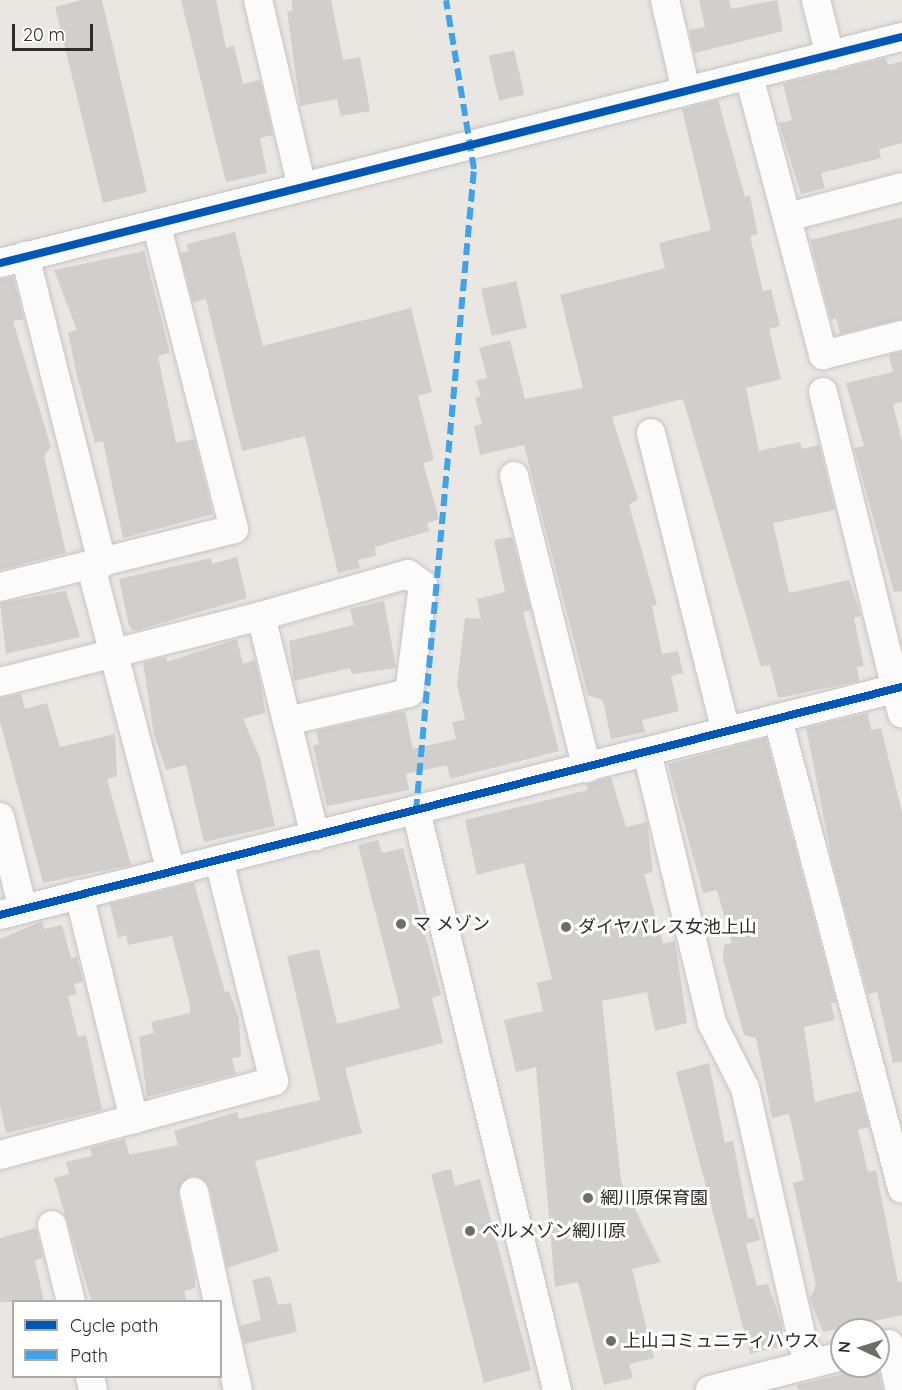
<!DOCTYPE html>
<meta charset="utf-8">
<style>
body{margin:0}
#map{position:relative;width:902px;height:1390px;overflow:hidden;background:#eae6e2;font-family:Quicksand,"Noto Sans JP",sans-serif}
div>[style]{position:absolute}
.building>*{inset:0;background:#d1cecb;transform-origin:0 0}
.roads{filter:drop-shadow(0 0 2px #c6c4c5) drop-shadow(0 0 2px #c6c4c5)}
.street>*{height:28px;margin:-14px;padding:0 14px;transform-origin:14px;border-radius:14px;background:#fcfbfb}
.quiet>*{height:6px;margin-top:-3px;transform-origin:0;background:repeating-linear-gradient(90deg,#3ea3eb 0 12px,transparent 0 18px)}
.cycleway>*{height:8px;margin:-4px;padding:0 4px;transform-origin:4px;border-radius:4px;background:#0057b8}
.dots>*{width:16px;height:16px;translate:-50% -50%;box-sizing:border-box;border:3px solid #fff;border-radius:50%}
span{translate:-50% -50%;white-space:nowrap;text-align:center;line-height:1.15;-webkit-text-stroke:6px #fff;paint-order:stroke}
.poi-label{font-size:18px;color:#2c2c2c}
.left{translate:0 -50%;text-align:left}
.legend{position:absolute;left:12px;top:1300px;width:210px;height:78px;box-sizing:border-box;background:#fff;border:2px solid #ababab;margin:0;padding:8px 10px;list-style:none;font-size:18px;color:#2c2c2c}
.legend li{display:flex;align-items:center;gap:12px;height:30px}
.legend b{width:30px;border:2px solid #ababab}
.north{position:absolute;left:830px;top:1318px;width:60px;height:60px;box-sizing:border-box;background:#fff;border:2px solid #ababab;border-radius:50%;rotate:274deg;font-size:16px;font-weight:700;line-height:24px;text-align:center;color:#2c2c2c}
.north::after{content:'';display:block;margin:auto;width:21px;height:27px;background:#6e6d6c;clip-path:polygon(50% 0,100% 100%,50% 72%,0 100%)}
.scale{position:absolute;left:12px;top:24px;width:81px;height:27px;box-sizing:border-box;border:3px solid #2c2c2c;border-top:0;padding-left:8px;font-size:18px;line-height:21px;white-space:nowrap;color:#2c2c2c;-webkit-text-stroke:4px #fff;paint-order:stroke}
</style>
<div id="map">
<div class="building">
<div style="clip-path:polygon(81px 0,102px 0,147px 192px,103px 203px,55px 7px)"></div>
<div style="clip-path:polygon(181px 0,216px 0,226px 48px,234px 46px,243px 84px,260px 80px,273px 135px,260px 138px,267px 173px,226px 182px)"></div>
<div style="clip-path:polygon(292px 0,331px 0,343px 60px,360px 57px,370px 111px,341px 116px,337px 99px,300px 106px,287px 11px,292px 11px)"></div>
<div style="clip-path:polygon(699px 0,729px 0,731px 9px,777px 0,783px 31px,694px 53px,689px 30px,705px 27px)"></div>
<div style="left:514px;top:50px;width:46px;height:26px;rotate:77deg"></div>
<div style="clip-path:polygon(886px 58px,888px 65px,902px 61px,902px 143px,879px 149px,881px 158px,821px 173px,825px 188px,801px 194px,779px 123px,792px 120px,783px 84px)"></div>
<div style="clip-path:polygon(718px 100px,745px 197px,750px 196px,758px 234px,750px 236px,763px 291px,771px 289px,780px 326px,769px 329px,781px 379px,746px 388px,759px 451px,800px 442px,802px 449px,819px 445px,835px 510px,773px 523px,789px 593px,849px 580px,861px 616px,854px 618px,864px 666px,857px 667px,859px 681px,778px 698px,770px 665px,761px 667px,683px 399px,612px 417px,638px 499px,629px 505px,657px 605px,652px 606px,662px 654px,678px 651px,683px 673px,671px 676px,679px 711px,642px 720px,645px 732px,611px 739px,603px 700px,588px 695px,524px 445px,480px 455px,474px 426px,482px 424px,475px 398px,481px 396px,476px 381px,487px 378px,479px 348px,510px 340px,525px 399px,583px 388px,560px 295px,665px 268px,659px 243px,711px 230px,682px 109px)"></div>
<div style="clip-path:polygon(902px 217px,902px 319px,840px 334px,836px 318px,831px 320px,810px 240px)"></div>
<div style="clip-path:polygon(235px 232px,263px 346px,411px 308px,432px 392px,418px 396px,434px 460px,423px 463px,439px 519px,427px 523px,429px 531px,375px 547px,376px 556px,358px 560px,360px 568px,338px 573px,305px 436px,242px 451px,206px 299px,193px 302px,180px 253px,188px 251px,187px 244px)"></div>
<div style="clip-path:polygon(144px 251px,170px 353px,158px 356px,176px 443px,194px 439px,213px 514px,123px 538px,103px 441px,95px 443px,76px 372px,68px 332px,77px 330px,54px 270px)"></div>
<div style="clip-path:polygon(13px 277px,24px 319px,13px 321px,51px 447px,44px 456px,66px 553px,0 570px,0 279px)"></div>
<div style="left:516px;top:281px;width:48px;height:36px;rotate:77deg"></div>
<div style="clip-path:polygon(902px 352px,902px 402px,893px 404px,902px 441px,902px 591px,894px 592px,854px 448px,864px 446px,846px 383px,893px 372px,889px 355px)"></div>
<div style="clip-path:polygon(512px 537px,531px 610px,523px 612px,559px 751px,450px 779px,447px 765px,406px 774px,409px 790px,327px 806px,313px 746px,319px 744px,316px 731px,405px 711px,413px 749px,456px 739px,452px 722px,465px 720px,457px 684px,465px 618px,481px 619px,477px 599px,505px 592px,494px 540px)"></div>
<div style="clip-path:polygon(237px 557px,247px 598px,134px 631px,129px 626px,119px 579px,211px 558px,212px 564px)"></div>
<div style="clip-path:polygon(66px 591px,80px 637px,6px 654px,0 603px)"></div>
<div style="clip-path:polygon(384px 601px,396px 668px,352px 674px,350px 668px,294px 681px,289px 641px,354px 625px,350px 609px)"></div>
<div style="clip-path:polygon(237px 639px,243px 664px,255px 660px,262px 690px,265px 713px,243px 719px,260px 758px,275px 826px,204px 842px,186px 765px,166px 770px,154px 734px,143px 663px,166px 657px,167px 662px)"></div>
<div style="clip-path:polygon(21px 694px,25px 709px,47px 703px,60px 747px,115px 734px,117px 776px,107px 779px,131px 865px,43px 883px,0 721px,0 698px)"></div>
<div style="clip-path:polygon(868px 713px,871px 730px,881px 728px,902px 813px,902px 1062px,893px 1063px,877px 992px,868px 994px,833px 864px,806px 728px)"></div>
<div style="clip-path:polygon(766px 738px,836px 1002px,831px 1003px,835px 1020px,804px 1027px,815px 1102px,859px 1091px,869px 1127px,858px 1130px,868px 1172px,876px 1170px,898px 1282px,902px 1281px,902px 1315px,823px 1332px,810px 1299px,816px 1285px,793px 1183px,804px 1180px,789px 1114px,772px 1118px,756px 1038px,744px 1035px,723px 959px,724px 945px,732px 943px,717px 890px,703px 893px,668px 764px)"></div>
<div style="clip-path:polygon(611px 777px,626px 827px,647px 822px,653px 872px,644px 874px,663px 944px,675px 941px,687px 1023px,655px 1031px,647px 992px,602px 1001px,621px 1181px,661px 1262px,632px 1269px,654px 1358px,629px 1364px,633px 1378px,604px 1385px,578px 1282px,555px 1287px,536px 1067px,516px 1072px,504px 1020px,543px 1011px,537px 983px,552px 979px,524px 863px,477px 875px,465px 820px,588px 790px,586px 784px)"></div>
<div style="clip-path:polygon(378px 840px,382px 853px,403px 848px,441px 995px,432px 998px,443px 1043px,345px 1068px,362px 1133px,255px 1161px,279px 1251px,227px 1268px,210px 1188px,200px 1177px,190px 1176px,178px 1195px,195px 1275px,195px 1288px,184px 1291px,187px 1302px,92px 1302px,54px 1178px,69px 1174px,66px 1162px,92px 1156px,90px 1148px,125px 1139px,129px 1155px,178px 1145px,174px 1131px,237px 1112px,239px 1119px,320px 1100px,287px 956px,319px 949px,337px 1024px,400px 1008px,358px 845px)"></div>
<div style="clip-path:polygon(194px 883px,225px 992px,229px 991px,239px 1019px,241px 1057px,232px 1058px,236px 1074px,147px 1097px,139px 1037px,154px 1033px,151px 1022px,190px 1013px,190px 1005px,172px 936px,128px 945px,126px 935px,118px 938px,110px 904px)"></div>
<div style="clip-path:polygon(42px 921px,44px 929px,62px 925px,71px 958px,77px 957px,83px 982px,74px 984px,77px 994px,68px 996px,78px 1037px,86px 1035px,102px 1110px,6px 1133px,0 1106px,0 939px)"></div>
<div style="clip-path:polygon(709px 1063px,725px 1143px,733px 1141px,748px 1219px,754px 1217px,760px 1240px,746px 1244px,757px 1286px,768px 1284px,782px 1326px,783px 1346px,750px 1354px,676px 1072px)"></div>
<div style="clip-path:polygon(451px 1169px,455px 1186px,480px 1179px,531px 1370px,484px 1383px,431px 1174px)"></div>
<div style="clip-path:polygon(36px 1228px,43px 1258px,35px 1260px,44px 1302px,0 1302px,0 1238px)"></div>
<div style="clip-path:polygon(270px 1276px,278px 1305px,291px 1303px,297px 1332px,244px 1344px,240px 1326px,261px 1320px,252px 1280px)"></div>
<div style="clip-path:polygon(877px 1366px,883px 1390px,798px 1390px,797px 1385px)"></div>
</div>
<div class="roads">
<div class="street">
<div style="left:258px;top:0;width:192px;rotate:76.8deg"></div>
<div style="left:665px;top:0;width:92px;rotate:76.9deg"></div>
<div style="left:816px;top:0;width:58px;rotate:76deg"></div>
<div style="left:749px;top:76px;width:289px;rotate:75.1deg"></div>
<div style="left:823px;top:355px;width:81px;rotate:-14.2deg"></div>
<div style="left:788px;top:217px;width:118px;rotate:-14.7deg"></div>
<div style="left:25px;top:256px;width:317px;rotate:75.9deg"></div>
<div style="left:0;top:263px;width:930px;rotate:-14.07deg"></div>
<div style="left:823px;top:392px;width:331px;rotate:76.2deg"></div>
<div style="left:651px;top:433px;width:308px;rotate:75.9deg"></div>
<div style="left:514px;top:476px;width:301px;rotate:76deg"></div>
<div style="left:91px;top:567px;width:315px;rotate:75.3deg"></div>
<div style="left:0;top:587px;width:241px;rotate:-13.9deg"></div>
<div style="left:234px;top:529px;width:315px;rotate:-104.3deg"></div>
<div style="left:0;top:682px;width:269px;rotate:-14.2deg"></div>
<div style="left:778px;top:719px;width:486px;rotate:75.2deg"></div>
<div style="left:287px;top:721px;width:125px;rotate:-12.9deg"></div>
<div style="left:409px;top:693px;width:109px;rotate:-82.6deg"></div>
<div style="left:423px;top:585px;width:19px;rotate:-144deg"></div>
<div style="left:408px;top:574px;width:153px;rotate:164.1deg"></div>
<div style="left:261px;top:616px;width:227px;rotate:76.2deg"></div>
<div style="left:647px;top:752px;width:279px;rotate:76.5deg"></div>
<div style="left:712px;top:1023px;width:73px;rotate:63.1deg"></div>
<div style="left:745px;top:1088px;width:284px;rotate:77.2deg"></div>
<div style="left:416px;top:811px;width:596px;rotate:76.31deg"></div>
<div style="left:0;top:817px;width:95px;rotate:76deg"></div>
<div style="left:79px;top:894px;width:232px;rotate:76.3deg"></div>
<div style="left:0;top:915px;width:930px;rotate:-14.19deg"></div>
<div style="left:0;top:1155px;width:284px;rotate:-15.1deg"></div>
<div style="left:274px;top:1081px;width:228px;rotate:-104deg"></div>
<div style="left:194px;top:1192px;width:113px;rotate:77.7deg"></div>
<div style="left:52px;top:1225px;width:79px;rotate:76.1deg"></div>
<div style="left:220px;top:1311px;width:81px;rotate:77.2deg"></div>
<div style="left:889px;top:1344px;width:47px;rotate:76.6deg"></div>
<div style="left:90px;top:1376px;width:14px;rotate:78deg"></div>
<div style="left:710px;top:1390px;width:136px;rotate:-14.4deg"></div>
</div>
</div>
<div class="quiet">
<div style="left:416px;top:811px;width:645px;rotate:-84.84deg"></div>
<div style="left:474px;top:169px;width:171px;rotate:-99.4deg"></div>
</div>
<div class="cycleway">
<div style="left:0;top:263px;width:930px;rotate:-14.07deg"></div>
<div style="left:0;top:915px;width:930px;rotate:-14.19deg"></div>
</div>
<div class="dots">
<div style="left:401px;top:924px;background:#6e6d6c"></div>
<div style="left:566px;top:927px;background:#6e6d6c"></div>
<div style="left:588px;top:1198px;background:#6e6d6c"></div>
<div style="left:470px;top:1231px;background:#6e6d6c"></div>
<div style="left:611px;top:1341px;background:#6e6d6c"></div>
</div>
<div class="poi-label">
<span class="left" style="left:413px;top:924px">マ メゾン</span>
<span class="left" style="left:578px;top:927px">ダイヤパレス女池上山</span>
<span class="left" style="left:600px;top:1198px">網川原保育園</span>
<span class="left" style="left:482px;top:1231px">ベルメゾン網川原</span>
<span class="left" style="left:623px;top:1341px">上山コミュニティハウス</span>
</div>
<ul class="legend">
<li><b style="height:8px;background:#0057b8"></b>Cycle path</li>
<li><b style="height:8px;background:#3ea3eb"></b>Path</li>
</ul>
<div class="north">N</div>
<div class="scale">20 m</div>
</div>
